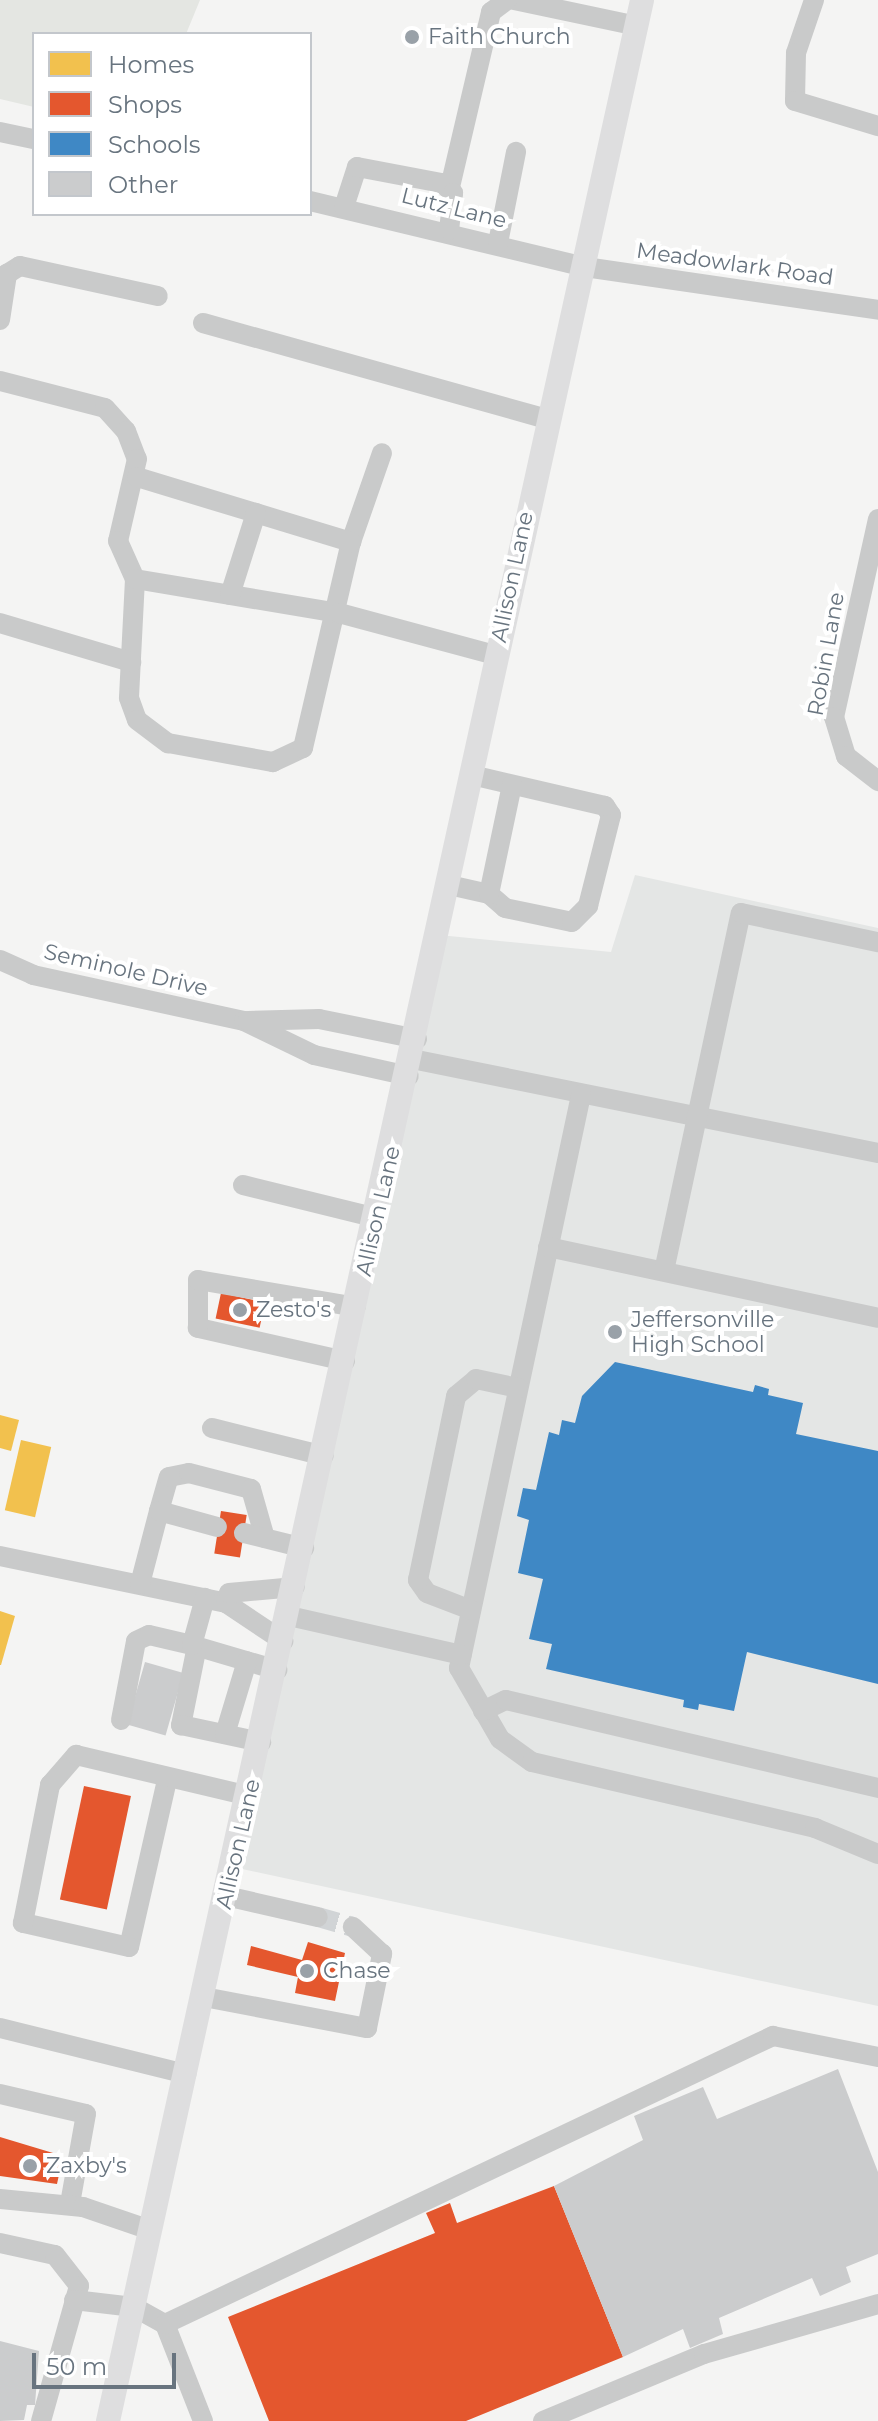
<!DOCTYPE html>
<style>
body{margin:0}
#map{position:relative;width:878px;height:2421px;overflow:hidden;background:#f4f4f3;font-family:Montserrat,sans-serif}
div>[style]{position:absolute}
.built>*{inset:0;background:#e4e6e5}
.green>*{inset:0;background:#e4e6e2}
.homes>*{inset:0;background:#f2c14e;transform-origin:0 0}
.shops>*{inset:0;background:#e4572e;transform-origin:0 0}
.schools>*{inset:0;background:#3f88c5}
.building>*{inset:0;background:#cbcccd;transform-origin:0 0}
.minor-tunnel>*{height:20px;margin-top:-10px;transform-origin:0;background:repeating-linear-gradient(90deg,#d1d4d6 0 20px,transparent 0 30px)}
.minor>*{height:20px;margin:-10px;padding:0 10px;transform-origin:10px;border-radius:10px;background:#c9caca}
.major>*{height:24px;margin:-12px;padding:0 12px;transform-origin:12px;border-radius:12px;background:#dededf}
.dots>*{width:22px;height:22px;translate:-50% -50%;box-sizing:border-box;border:4px solid #fff;border-radius:50%}
span{translate:-50% -50%;white-space:nowrap;text-align:center;line-height:1.15;-webkit-text-stroke:8px #fff;paint-order:stroke}
.poi-label{font-size:22px;color:#68747f}
.left{translate:0 -50%;text-align:left}
.street-label{font-size:22px;color:#68747f}
.legend{position:absolute;left:32px;top:32px;width:280px;height:184px;box-sizing:border-box;background:#fff;border:2px solid #c3c7cc;margin:0;padding:10px 14px;list-style:none;font-size:24px;color:#68747f}
.legend li{display:flex;align-items:center;gap:16px;height:40px}
.legend b{width:40px;border:2px solid #c3c7cc}
.scale{position:absolute;left:32px;top:2353px;width:144px;height:36px;box-sizing:border-box;border:4px solid #68747f;border-top:0;padding-left:10px;font-size:24px;line-height:28px;white-space:nowrap;color:#68747f;-webkit-text-stroke:6px #fff;paint-order:stroke}
</style>
<div id="map">
<div class="built">
<div style="clip-path:polygon(635px 875px,878px 928px,878px 2006px,233px 1867px,439px 935px,611px 952px)"></div>
</div>
<div class="green">
<div style="clip-path:polygon(0 0,200px 0,186px 34px,34px 34px,34px 107px,0 99px)"></div>
</div>
<div class="homes">
<div style="clip-path:polygon(0 1415px,19px 1420px,11px 1451px,0 1448px)"></div>
<div style="left:21px;top:1440px;width:31px;height:72px;rotate:13deg"></div>
<div style="clip-path:polygon(0 1611px,15px 1616px,1px 1665px,0 1665px)"></div>
</div>
<div class="shops">
<div style="left:221px;top:1293px;width:45px;height:26px;rotate:12deg"></div>
<div style="left:221px;top:1511px;width:26px;height:43px;rotate:9deg"></div>
<div style="left:84px;top:1786px;width:48px;height:116px;rotate:12deg"></div>
<div style="clip-path:polygon(308px 1942px,345px 1953px,335px 2001px,295px 1993px,298px 1977px,247px 1965px,251px 1946px,302px 1960px)"></div>
<div style="clip-path:polygon(0 2137px,63px 2156px,57px 2184px,0 2176px)"></div>
<div style="clip-path:polygon(554px 2186px,623px 2357px,466px 2421px,269px 2421px,228px 2317px,435px 2233px,426px 2213px,450px 2203px,457px 2223px)"></div>
</div>
<div class="schools">
<div style="clip-path:polygon(615px 1362px,753px 1392px,755px 1385px,769px 1389px,768px 1395px,803px 1403px,796px 1434px,878px 1451px,878px 1684px,747px 1652px,734px 1711px,699px 1704px,698px 1710px,683px 1707px,684px 1700px,546px 1669px,552px 1644px,529px 1639px,543px 1579px,518px 1573px,529px 1520px,517px 1516px,523px 1488px,536px 1490px,549px 1432px,559px 1435px,562px 1420px,575px 1423px,582px 1396px)"></div>
</div>
<div class="building">
<div style="left:145px;top:1662px;width:40px;height:65px;rotate:16deg"></div>
<div style="clip-path:polygon(838px 2069px,878px 2172px,878px 2254px,846px 2267px,851px 2282px,820px 2296px,812px 2278px,719px 2318px,723px 2334px,690px 2348px,683px 2329px,623px 2357px,554px 2186px,643px 2140px,634px 2116px,703px 2087px,717px 2119px)"></div>
<div style="clip-path:polygon(0 2341px,39px 2351px,35px 2405px,27px 2405px,24px 2420px,0 2421px)"></div>
</div>
<div class="minor-tunnel">
<div style="left:318px;top:1917px;width:36px;rotate:16deg"></div>
</div>
<div class="minor">
<div style="left:514px;top:0;width:126px;rotate:11.9deg"></div>
<div style="left:814px;top:0;width:56px;rotate:108.8deg"></div>
<div style="left:796px;top:53px;width:48px;rotate:91.2deg"></div>
<div style="left:795px;top:101px;width:87px;rotate:16.8deg"></div>
<div style="left:0;top:132px;width:35px;rotate:12deg"></div>
<div style="left:450px;top:187px;width:180px;rotate:-76.8deg"></div>
<div style="left:491px;top:12px;width:20px;rotate:-37deg"></div>
<div style="left:310px;top:201px;width:283px;rotate:13.5deg"></div>
<div style="left:585px;top:267px;width:296px;rotate:8.3deg"></div>
<div style="left:344px;top:207px;width:42px;rotate:-72deg"></div>
<div style="left:357px;top:167px;width:86px;rotate:10.7deg"></div>
<div style="left:442px;top:183px;width:15px;rotate:42deg"></div>
<div style="left:453px;top:193px;width:37px;rotate:96deg"></div>
<div style="left:498px;top:243px;width:93px;rotate:-78.8deg"></div>
<div style="left:0;top:320px;width:47px;rotate:-81.3deg"></div>
<div style="left:7px;top:274px;width:15px;rotate:-32deg"></div>
<div style="left:20px;top:266px;width:141px;rotate:12.3deg"></div>
<div style="left:203px;top:323px;width:357px;rotate:15.6deg"></div>
<div style="left:0;top:381px;width:108px;rotate:14.4deg"></div>
<div style="left:105px;top:408px;width:31px;rotate:48deg"></div>
<div style="left:126px;top:431px;width:30px;rotate:69deg"></div>
<div style="left:137px;top:459px;width:84px;rotate:103deg"></div>
<div style="left:118px;top:541px;width:42px;rotate:65.9deg"></div>
<div style="left:135px;top:579px;width:119px;rotate:92.9deg"></div>
<div style="left:129px;top:698px;width:23px;rotate:70deg"></div>
<div style="left:137px;top:720px;width:39px;rotate:37deg"></div>
<div style="left:168px;top:743px;width:107px;rotate:10.3deg"></div>
<div style="left:273px;top:762px;width:33px;rotate:-25deg"></div>
<div style="left:303px;top:748px;width:212px;rotate:-76.9deg"></div>
<div style="left:351px;top:542px;width:94px;rotate:-70.8deg"></div>
<div style="left:137px;top:477px;width:224px;rotate:16.9deg"></div>
<div style="left:878px;top:519px;width:203px;rotate:102.5deg"></div>
<div style="left:834px;top:717px;width:41px;rotate:72.9deg"></div>
<div style="left:846px;top:756px;width:41px;rotate:38deg"></div>
<div style="left:135px;top:579px;width:207px;rotate:9.5deg"></div>
<div style="left:339px;top:613px;width:162px;rotate:15.1deg"></div>
<div style="left:230px;top:595px;width:86px;rotate:-72.4deg"></div>
<div style="left:0;top:623px;width:137px;rotate:16.6deg"></div>
<div style="left:449px;top:885px;width:41px;rotate:12.7deg"></div>
<div style="left:489px;top:894px;width:21px;rotate:41deg"></div>
<div style="left:505px;top:908px;width:68px;rotate:11.8deg"></div>
<div style="left:572px;top:922px;width:23px;rotate:-45deg"></div>
<div style="left:588px;top:906px;width:94px;rotate:-75.8deg"></div>
<div style="left:611px;top:815px;width:11px;rotate:-124deg"></div>
<div style="left:605px;top:806px;width:137px;rotate:-166.9deg"></div>
<div style="left:489px;top:894px;width:111px;rotate:-78.1deg"></div>
<div style="left:0;top:960px;width:36px;rotate:24deg"></div>
<div style="left:33px;top:975px;width:216px;rotate:12.3deg"></div>
<div style="left:244px;top:1021px;width:78px;rotate:25.9deg"></div>
<div style="left:314px;top:1055px;width:97px;rotate:12.5deg"></div>
<div style="left:248px;top:1021px;width:71px;rotate:-1.6deg"></div>
<div style="left:319px;top:1019px;width:100px;rotate:11.5deg"></div>
<div style="left:412px;top:1059px;width:475px;rotate:11.4deg"></div>
<div style="left:581px;top:1095px;width:586px;rotate:102.02deg"></div>
<div style="left:459px;top:1668px;width:82px;rotate:60deg"></div>
<div style="left:500px;top:1739px;width:39px;rotate:36deg"></div>
<div style="left:532px;top:1762px;width:291px;rotate:13.1deg"></div>
<div style="left:815px;top:1828px;width:68px;rotate:22.4deg"></div>
<div style="left:243px;top:1185px;width:138px;rotate:13.8deg"></div>
<div style="left:548px;top:1247px;width:338px;rotate:12.1deg"></div>
<div style="left:664px;top:1271px;width:366px;rotate:-77.9deg"></div>
<div style="left:741px;top:913px;width:140px;rotate:12deg"></div>
<div style="left:345px;top:1361px;width:151px;rotate:-167.3deg"></div>
<div style="left:198px;top:1328px;width:48px;rotate:-90deg"></div>
<div style="left:198px;top:1280px;width:160px;rotate:9.7deg"></div>
<div style="left:212px;top:1428px;width:115px;rotate:14deg"></div>
<div style="left:159px;top:1511px;width:35px;rotate:-74deg"></div>
<div style="left:169px;top:1477px;width:20px;rotate:-11deg"></div>
<div style="left:189px;top:1473px;width:64px;rotate:14.5deg"></div>
<div style="left:251px;top:1489px;width:51px;rotate:74.1deg"></div>
<div style="left:244px;top:1533px;width:62px;rotate:14deg"></div>
<div style="left:0;top:1556px;width:231px;rotate:11.7deg"></div>
<div style="left:226px;top:1603px;width:69px;rotate:33.7deg"></div>
<div style="left:140px;top:1584px;width:75px;rotate:-75.4deg"></div>
<div style="left:159px;top:1511px;width:60px;rotate:15.4deg"></div>
<div style="left:226px;top:1603px;width:10px;rotate:-73deg"></div>
<div style="left:229px;top:1593px;width:66px;rotate:-5.2deg"></div>
<div style="left:471px;top:1610px;width:47px;rotate:-158.9deg"></div>
<div style="left:427px;top:1593px;width:16px;rotate:-125deg"></div>
<div style="left:418px;top:1580px;width:188px;rotate:-78.3deg"></div>
<div style="left:456px;top:1396px;width:26px;rotate:-40deg"></div>
<div style="left:476px;top:1379px;width:43px;rotate:12.1deg"></div>
<div style="left:289px;top:1616px;width:177px;rotate:12.7deg"></div>
<div style="left:192px;top:1645px;width:89px;rotate:16.4deg"></div>
<div style="left:197px;top:1646px;width:81px;rotate:101.4deg"></div>
<div style="left:181px;top:1725px;width:82px;rotate:12deg"></div>
<div style="left:483px;top:1711px;width:25px;rotate:-26deg"></div>
<div style="left:506px;top:1700px;width:382px;rotate:13.3deg"></div>
<div style="left:121px;top:1720px;width:80px;rotate:-79.2deg"></div>
<div style="left:136px;top:1641px;width:14px;rotate:-25deg"></div>
<div style="left:149px;top:1635px;width:44px;rotate:13.1deg"></div>
<div style="left:192px;top:1645px;width:49px;rotate:-74.5deg"></div>
<div style="left:225px;top:1734px;width:76px;rotate:-73.2deg"></div>
<div style="left:167px;top:1780px;width:171px;rotate:102.8deg"></div>
<div style="left:129px;top:1947px;width:109px;rotate:-167.2deg"></div>
<div style="left:23px;top:1923px;width:141px;rotate:-78.9deg"></div>
<div style="left:50px;top:1785px;width:40px;rotate:-49deg"></div>
<div style="left:76px;top:1755px;width:178px;rotate:13.3deg"></div>
<div style="left:226px;top:1896px;width:94px;rotate:12.9deg"></div>
<div style="left:204px;top:1997px;width:166px;rotate:10.8deg"></div>
<div style="left:367px;top:2028px;width:76px;rotate:-78.5deg"></div>
<div style="left:382px;top:1954px;width:40px;rotate:-137deg"></div>
<div style="left:0;top:2028px;width:192px;rotate:13.9deg"></div>
<div style="left:0;top:2094px;width:88px;rotate:13.1deg"></div>
<div style="left:86px;top:2114px;width:91px;rotate:100.1deg"></div>
<div style="left:0;top:2199px;width:83px;rotate:5.5deg"></div>
<div style="left:83px;top:2207px;width:71px;rotate:18.9deg"></div>
<div style="left:0;top:2243px;width:56px;rotate:12.3deg"></div>
<div style="left:55px;top:2255px;width:39px;rotate:52deg"></div>
<div style="left:79px;top:2286px;width:140px;rotate:105.7deg"></div>
<div style="left:74px;top:2300px;width:60px;rotate:6.7deg"></div>
<div style="left:134px;top:2307px;width:35px;rotate:29deg"></div>
<div style="left:165px;top:2324px;width:104px;rotate:68.6deg"></div>
<div style="left:165px;top:2324px;width:673px;rotate:-25.35deg"></div>
<div style="left:773px;top:2036px;width:107px;rotate:11.3deg"></div>
<div style="left:543px;top:2421px;width:174px;rotate:-22.6deg"></div>
<div style="left:704px;top:2354px;width:181px;rotate:-16deg"></div>
</div>
<div class="major">
<div style="left:108px;top:2421px;width:2479px;rotate:-77.56deg"></div>
</div>
<div class="dots">
<div style="left:412px;top:37px;background:#99a1a8"></div>
<div style="left:240px;top:1310px;background:#99a1a8"></div>
<div style="left:615px;top:1332px;background:#99a1a8"></div>
<div style="left:307px;top:1971px;background:#99a1a8"></div>
<div style="left:30px;top:2166px;background:#99a1a8"></div>
</div>
<div class="poi-label">
<span class="left" style="left:428px;top:37px">Faith Church</span>
<span class="left" style="left:256px;top:1310px">Zesto's</span>
<span class="left" style="left:631px;top:1332px">Jeffersonville<br>High School</span>
<span class="left" style="left:323px;top:1971px">Chase</span>
<span class="left" style="left:46px;top:2166px">Zaxby's</span>
</div>
<div class="street-label">
<span style="left:454px;top:208px;rotate:14deg">Lutz Lane</span>
<span style="left:735px;top:264px;rotate:8deg">Meadowlark Road</span>
<span style="left:512px;top:577px;rotate:-78deg">Allison Lane</span>
<span style="left:826px;top:654px;rotate:-80deg">Robin Lane</span>
<span style="left:126px;top:970px;rotate:13deg">Seminole Drive</span>
<span style="left:378px;top:1211px;rotate:-77deg">Allison Lane</span>
<span style="left:238px;top:1844px;rotate:-77deg">Allison Lane</span>
</div>
<ul class="legend">
<li><b style="height:22px;background:#f2c14e"></b>Homes</li>
<li><b style="height:22px;background:#e4572e"></b>Shops</li>
<li><b style="height:22px;background:#3f88c5"></b>Schools</li>
<li><b style="height:22px;background:#cbcccd"></b>Other</li>
</ul>
<div class="scale">50 m</div>
</div>
